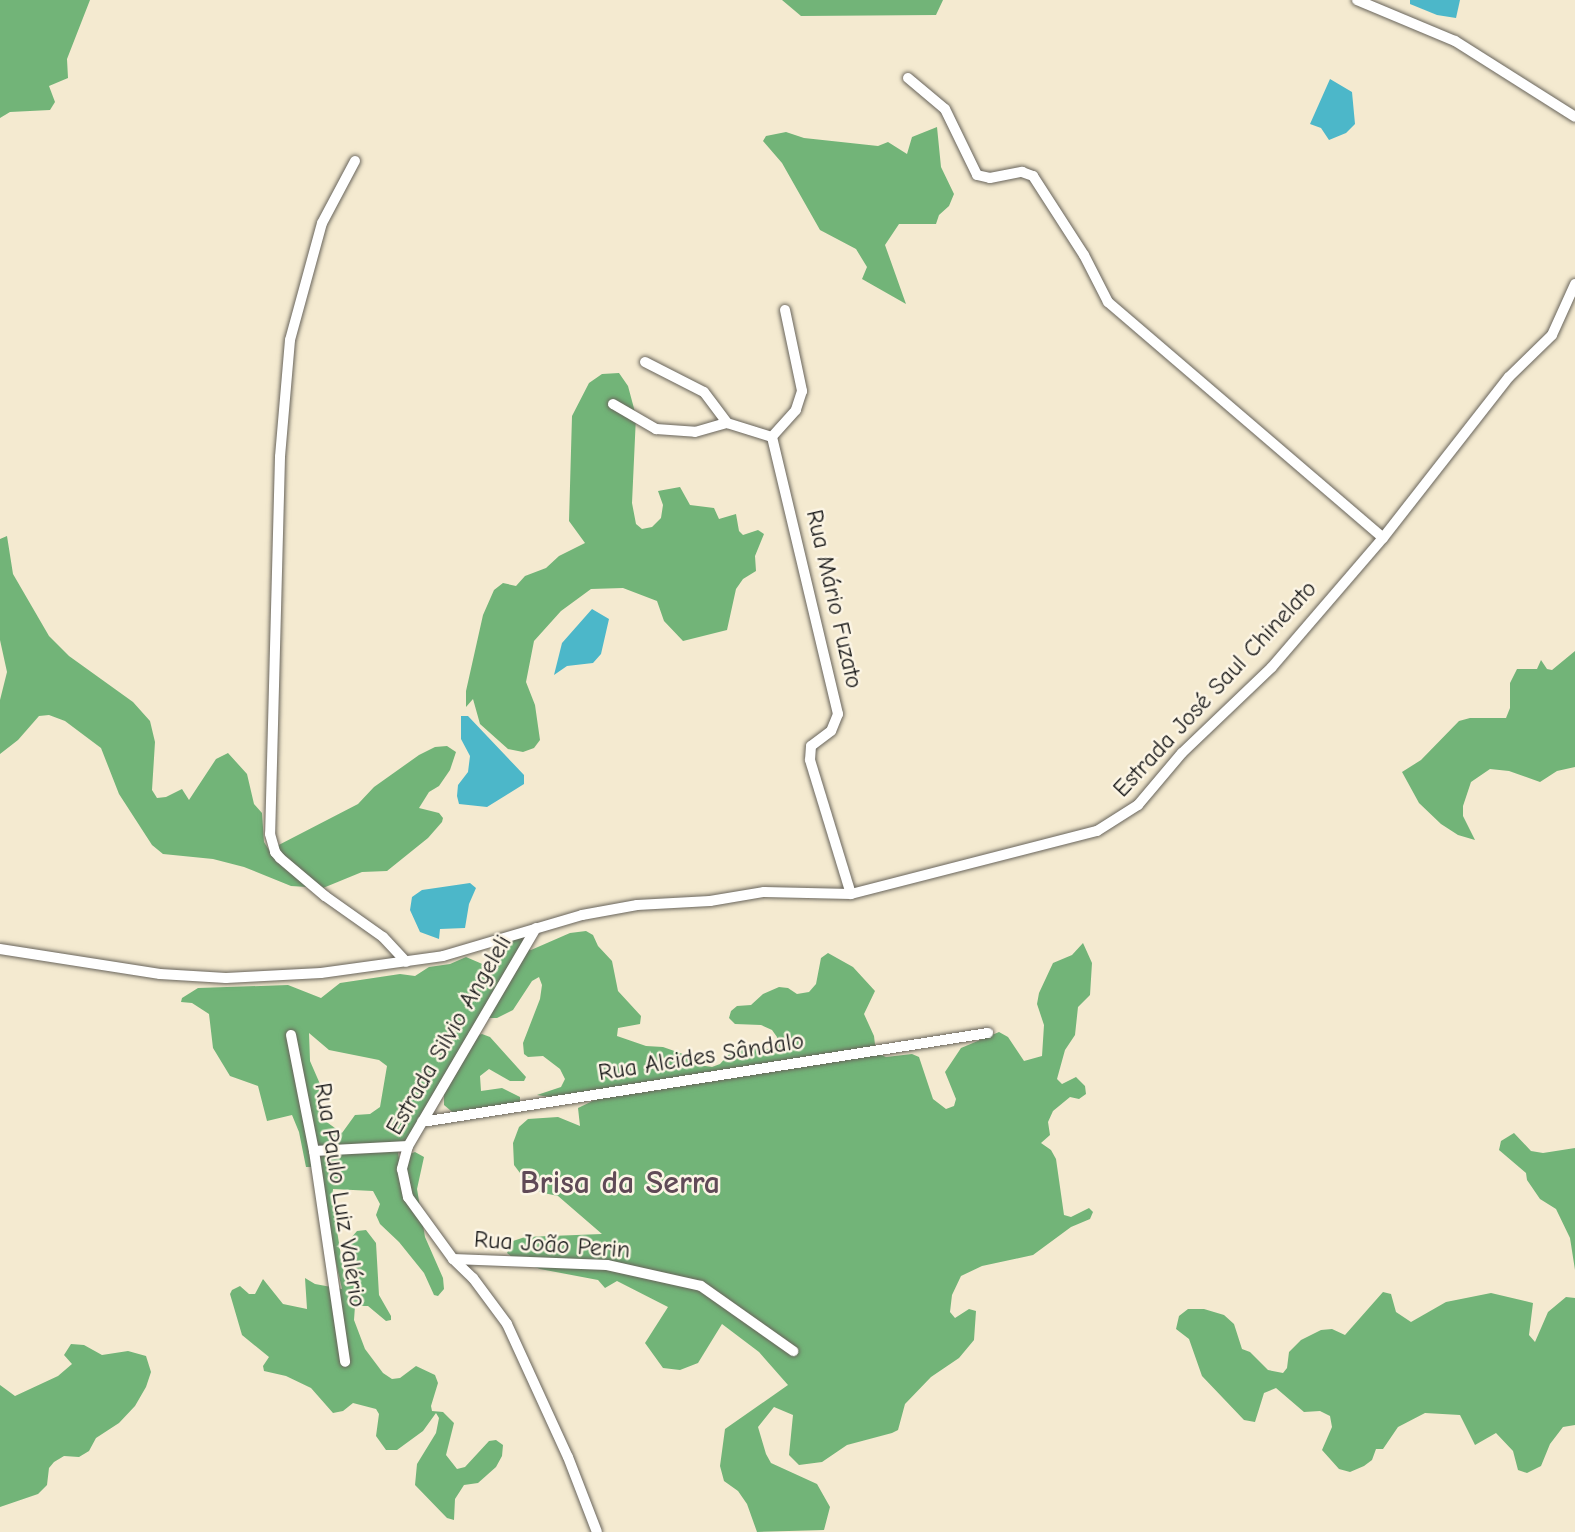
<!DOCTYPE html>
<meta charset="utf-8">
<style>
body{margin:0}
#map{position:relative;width:1575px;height:1532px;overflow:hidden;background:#f4ead0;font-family:"Comic Neue",sans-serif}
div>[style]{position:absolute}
.forest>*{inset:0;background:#72b478}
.water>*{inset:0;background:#4cb7c9}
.roads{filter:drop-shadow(0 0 2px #68645b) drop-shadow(0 0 2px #68645b)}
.minor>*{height:10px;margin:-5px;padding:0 5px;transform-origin:5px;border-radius:5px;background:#fff}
span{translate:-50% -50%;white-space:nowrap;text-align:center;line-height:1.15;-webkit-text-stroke:5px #fcf5e5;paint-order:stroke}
.street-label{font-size:24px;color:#1c1c1c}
.district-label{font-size:32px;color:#604a57;font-weight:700}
</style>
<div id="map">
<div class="forest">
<div style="clip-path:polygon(0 0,90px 0,67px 59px,68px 78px,49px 86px,55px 102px,50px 110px,10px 112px,0 118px)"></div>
<div style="clip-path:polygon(782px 0,943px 0,936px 15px,801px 16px)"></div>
<div style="clip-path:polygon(937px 127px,941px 167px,954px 194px,949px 206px,939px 215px,936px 224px,899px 224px,885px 245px,906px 304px,862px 279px,867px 267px,856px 249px,820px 230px,782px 163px,763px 141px,766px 136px,786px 132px,804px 138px,878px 146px,888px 142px,907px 154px,912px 137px)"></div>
<div style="clip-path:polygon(619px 373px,628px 386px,636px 416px,632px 503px,636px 524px,642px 529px,652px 527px,661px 518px,663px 505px,658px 491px,680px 487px,690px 505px,714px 508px,719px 519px,736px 514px,739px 531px,743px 535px,758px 530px,764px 534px,755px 556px,756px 571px,743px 579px,736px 589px,727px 630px,683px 641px,664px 621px,657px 601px,623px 588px,591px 589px,561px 611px,534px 641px,526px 682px,535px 705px,540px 740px,534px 748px,523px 752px,508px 749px,480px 724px,473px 699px,466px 707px,466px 691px,483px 615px,494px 590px,503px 583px,516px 586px,525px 576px,546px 568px,559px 556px,585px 543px,569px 521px,572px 416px,589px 383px,602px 374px)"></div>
<div style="clip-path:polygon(7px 536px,13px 574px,49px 636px,69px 656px,133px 702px,150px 721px,155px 742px,152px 790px,157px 798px,166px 797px,182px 789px,189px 800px,216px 759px,228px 753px,247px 774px,254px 804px,262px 813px,264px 842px,269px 850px,358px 804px,374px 787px,419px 755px,435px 747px,447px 746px,456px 752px,450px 770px,439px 786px,429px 792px,419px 808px,439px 813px,443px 818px,442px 822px,428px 838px,387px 871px,362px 872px,323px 888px,291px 886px,244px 867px,213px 859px,163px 854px,152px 845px,119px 794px,101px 748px,65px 721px,49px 715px,39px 716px,18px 740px,0 754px,0 700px,7px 672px,0 640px,0 539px)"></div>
<div style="clip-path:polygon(1575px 651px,1575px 767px,1557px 771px,1540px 782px,1509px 771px,1490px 769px,1471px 782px,1463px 806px,1463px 816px,1475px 840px,1458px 835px,1441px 824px,1419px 803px,1402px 772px,1421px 760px,1459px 721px,1470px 718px,1506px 718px,1510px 708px,1510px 683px,1517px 669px,1537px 669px,1541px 660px,1547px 669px,1552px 670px)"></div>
<div style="clip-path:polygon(evenodd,524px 928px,527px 949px,531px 950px,570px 933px,586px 931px,593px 935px,598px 946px,612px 961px,618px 991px,641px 1016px,640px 1024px,618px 1028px,617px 1036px,646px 1046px,663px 1047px,683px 1054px,699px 1065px,712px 1067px,720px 1064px,740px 1042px,767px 1049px,776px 1047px,777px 1037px,772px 1030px,761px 1025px,735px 1024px,729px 1018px,731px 1011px,737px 1006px,751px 1005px,763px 994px,779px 987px,788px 988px,797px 994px,809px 992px,816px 984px,821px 958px,828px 953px,853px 967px,875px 991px,864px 1014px,874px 1036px,876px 1053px,886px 1057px,912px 1054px,919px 1057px,933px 1099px,946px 1109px,954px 1106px,956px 1099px,945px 1072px,961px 1048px,999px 1032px,1008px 1037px,1024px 1061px,1042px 1056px,1044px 1025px,1037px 1004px,1039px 993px,1053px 963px,1072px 955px,1083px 943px,1092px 963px,1090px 995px,1078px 1007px,1075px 1035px,1065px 1050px,1057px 1079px,1062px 1084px,1076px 1077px,1085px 1086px,1086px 1094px,1079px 1099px,1070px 1097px,1053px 1111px,1048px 1122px,1050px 1135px,1041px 1143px,1051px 1150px,1056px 1159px,1064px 1215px,1071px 1217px,1089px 1208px,1093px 1212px,1090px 1219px,1071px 1227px,1033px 1255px,982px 1266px,961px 1276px,952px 1295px,950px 1312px,955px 1318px,969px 1309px,976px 1311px,974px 1340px,959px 1358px,931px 1377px,905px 1404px,898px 1430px,892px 1433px,847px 1445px,822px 1462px,799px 1465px,789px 1455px,793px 1415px,774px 1407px,758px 1427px,766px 1454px,771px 1463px,817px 1484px,830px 1507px,824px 1530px,757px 1532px,747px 1504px,738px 1491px,724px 1481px,720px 1466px,725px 1429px,788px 1385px,759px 1352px,722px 1324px,698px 1363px,680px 1370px,663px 1368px,645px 1343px,668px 1307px,617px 1281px,605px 1288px,598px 1280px,540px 1269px,514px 1259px,507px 1253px,513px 1241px,525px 1237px,602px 1234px,558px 1196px,539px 1192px,537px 1186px,520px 1173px,514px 1165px,513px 1143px,519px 1127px,528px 1119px,558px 1117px,580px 1126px,578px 1108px,607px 1094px,549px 1097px,537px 1095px,561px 1087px,565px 1079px,560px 1069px,543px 1056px,528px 1057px,524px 1054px,523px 1043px,540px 999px,542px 985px,539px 977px,532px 981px,513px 1010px,497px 1018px,479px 1018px,468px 1034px,470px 1037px,482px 1034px,490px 1037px,526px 1077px,524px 1081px,510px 1081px,489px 1069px,480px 1076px,481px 1091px,502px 1088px,520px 1097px,520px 1103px,457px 1116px,444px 1105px,444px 1081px,398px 1153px,399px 1158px,415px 1152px,424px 1157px,417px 1189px,425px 1237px,443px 1278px,444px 1289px,438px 1296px,434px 1295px,424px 1273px,399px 1242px,380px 1224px,376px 1215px,380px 1204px,373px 1191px,333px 1189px,332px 1200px,345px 1280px,350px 1273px,351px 1238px,357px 1231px,366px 1230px,376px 1243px,379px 1295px,391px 1316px,391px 1320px,386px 1321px,368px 1306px,355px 1306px,354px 1320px,365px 1349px,383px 1373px,392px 1379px,400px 1378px,416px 1366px,435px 1375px,438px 1383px,431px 1406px,432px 1411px,443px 1412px,454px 1423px,446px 1455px,457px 1469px,465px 1467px,489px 1441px,496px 1440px,503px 1445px,502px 1456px,496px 1467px,478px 1483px,464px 1485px,455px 1499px,454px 1520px,447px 1518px,415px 1485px,417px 1464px,436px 1433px,439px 1418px,436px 1413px,423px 1431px,397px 1450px,386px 1450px,376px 1436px,379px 1414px,376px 1409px,353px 1403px,343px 1411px,333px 1413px,311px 1388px,286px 1376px,264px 1371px,263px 1366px,269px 1357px,242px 1335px,230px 1294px,232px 1290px,240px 1286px,249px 1294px,255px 1294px,263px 1279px,283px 1304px,307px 1309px,305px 1278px,315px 1284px,342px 1289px,314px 1167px,306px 1167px,299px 1132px,292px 1115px,267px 1121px,258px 1086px,230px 1076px,213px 1048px,209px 1014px,192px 1003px,181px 1002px,182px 998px,198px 988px,288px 985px,321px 998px,340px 983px,400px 974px,415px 976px,429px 967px,450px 964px,466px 957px,487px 966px,499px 950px,524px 928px,309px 1033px,329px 1050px,379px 1060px,387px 1066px,380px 1107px,370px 1114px,355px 1115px,342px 1133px,321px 1118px,318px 1102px,320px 1084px,310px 1061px,309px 1033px)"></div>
<div style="clip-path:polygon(1514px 1133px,1531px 1151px,1543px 1153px,1575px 1148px,1575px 1270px,1570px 1238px,1556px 1209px,1540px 1199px,1527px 1180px,1526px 1173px,1499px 1150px,1501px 1141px)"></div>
<div style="clip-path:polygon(1383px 1292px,1391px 1294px,1396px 1312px,1411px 1322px,1446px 1302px,1491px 1293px,1533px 1303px,1529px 1335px,1535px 1342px,1548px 1312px,1566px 1297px,1575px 1298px,1575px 1425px,1563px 1427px,1550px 1444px,1541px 1466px,1527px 1473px,1518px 1470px,1513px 1451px,1496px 1433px,1475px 1445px,1460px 1415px,1425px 1413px,1398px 1427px,1383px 1449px,1376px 1449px,1372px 1460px,1364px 1466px,1350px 1472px,1339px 1469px,1322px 1450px,1332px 1427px,1330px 1416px,1320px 1411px,1304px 1412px,1276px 1388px,1264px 1393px,1255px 1422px,1244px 1420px,1202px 1376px,1189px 1339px,1176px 1329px,1179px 1316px,1188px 1309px,1204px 1309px,1224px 1315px,1234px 1324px,1242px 1349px,1250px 1352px,1268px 1370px,1283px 1373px,1287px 1368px,1289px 1352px,1301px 1340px,1321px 1330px,1332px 1329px,1345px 1335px)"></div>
<div style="clip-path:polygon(71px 1344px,84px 1345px,102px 1355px,128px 1351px,146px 1356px,151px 1372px,146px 1387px,135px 1406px,119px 1423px,96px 1438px,89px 1451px,79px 1457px,64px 1456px,54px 1462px,49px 1468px,47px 1485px,38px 1494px,0 1507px,0 1385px,15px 1396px,58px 1376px,72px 1364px,64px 1355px)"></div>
</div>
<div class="water">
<div style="clip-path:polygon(1410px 0,1460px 0,1456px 18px,1437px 15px,1410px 4px)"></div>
<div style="clip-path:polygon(1330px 79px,1352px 92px,1355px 124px,1346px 133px,1329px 140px,1321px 128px,1310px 124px)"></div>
<div style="clip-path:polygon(592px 609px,609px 619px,601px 654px,593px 663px,567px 666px,554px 675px,562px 643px)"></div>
<div style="clip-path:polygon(461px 716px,468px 716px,524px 775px,524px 784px,487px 807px,459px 804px,457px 796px,458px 785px,468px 772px,470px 756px,461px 739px)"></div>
<div style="clip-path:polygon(470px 883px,476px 888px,469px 904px,465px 928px,440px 929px,439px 939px,420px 932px,410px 910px,412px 897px,422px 890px)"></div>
</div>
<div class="roads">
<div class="minor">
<div style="left:1357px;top:0;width:106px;rotate:22.7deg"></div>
<div style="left:1455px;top:41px;width:142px;rotate:32.3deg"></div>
<div style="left:908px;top:78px;width:48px;rotate:40deg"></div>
<div style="left:945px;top:109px;width:73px;rotate:64.1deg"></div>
<div style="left:977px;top:175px;width:13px;rotate:13deg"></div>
<div style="left:990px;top:178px;width:33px;rotate:-11deg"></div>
<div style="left:1022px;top:172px;width:12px;rotate:20deg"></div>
<div style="left:1033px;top:176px;width:94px;rotate:57.2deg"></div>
<div style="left:1084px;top:255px;width:53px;rotate:62.9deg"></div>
<div style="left:1108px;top:302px;width:362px;rotate:40.6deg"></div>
<div style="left:355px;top:161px;width:70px;rotate:118deg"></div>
<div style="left:322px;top:223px;width:121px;rotate:105.3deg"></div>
<div style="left:290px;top:340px;width:117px;rotate:94.9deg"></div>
<div style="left:280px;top:457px;width:377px;rotate:91.5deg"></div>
<div style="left:270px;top:834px;width:19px;rotate:74deg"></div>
<div style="left:275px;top:852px;width:8px;rotate:50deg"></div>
<div style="left:280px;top:858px;width:59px;rotate:40.2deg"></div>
<div style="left:325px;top:896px;width:71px;rotate:35.3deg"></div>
<div style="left:383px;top:937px;width:34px;rotate:47deg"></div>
<div style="left:785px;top:310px;width:83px;rotate:78.1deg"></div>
<div style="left:802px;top:391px;width:20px;rotate:108deg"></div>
<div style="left:796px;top:410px;width:36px;rotate:132deg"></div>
<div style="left:772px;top:437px;width:285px;rotate:76.6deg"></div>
<div style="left:838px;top:714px;width:18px;rotate:112deg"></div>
<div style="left:831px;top:731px;width:25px;rotate:143deg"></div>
<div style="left:811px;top:746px;width:14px;rotate:94deg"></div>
<div style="left:810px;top:760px;width:140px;rotate:73deg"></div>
<div style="left:645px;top:362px;width:66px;rotate:27deg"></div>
<div style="left:704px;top:392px;width:39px;rotate:53deg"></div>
<div style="left:613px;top:404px;width:50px;rotate:30.2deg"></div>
<div style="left:656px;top:429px;width:39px;rotate:4deg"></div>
<div style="left:695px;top:432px;width:33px;rotate:-16deg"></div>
<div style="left:727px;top:423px;width:47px;rotate:17.3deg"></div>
<div style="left:536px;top:928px;width:253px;rotate:120.4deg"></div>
<div style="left:408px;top:1146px;width:24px;rotate:105deg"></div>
<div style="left:402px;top:1169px;width:29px;rotate:78deg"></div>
<div style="left:408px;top:1197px;width:77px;rotate:54deg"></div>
<div style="left:453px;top:1259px;width:28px;rotate:44deg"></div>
<div style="left:473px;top:1278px;width:57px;rotate:53.5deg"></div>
<div style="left:507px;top:1324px;width:146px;rotate:65.4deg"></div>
<div style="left:568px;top:1457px;width:80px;rotate:68.9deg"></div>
<div style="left:0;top:949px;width:162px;rotate:8.9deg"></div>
<div style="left:160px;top:974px;width:66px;rotate:3.5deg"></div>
<div style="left:226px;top:978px;width:95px;rotate:-3deg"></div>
<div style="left:321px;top:973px;width:123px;rotate:-7.9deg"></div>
<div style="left:443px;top:956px;width:145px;rotate:-16.4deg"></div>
<div style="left:582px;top:915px;width:56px;rotate:-10.3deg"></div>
<div style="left:637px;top:905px;width:73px;rotate:-3.1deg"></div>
<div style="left:710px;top:901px;width:55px;rotate:-9.5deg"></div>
<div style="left:764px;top:892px;width:87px;rotate:1.3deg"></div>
<div style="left:851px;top:894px;width:254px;rotate:-14.4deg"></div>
<div style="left:1097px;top:831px;width:49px;rotate:-32.4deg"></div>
<div style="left:1138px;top:805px;width:68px;rotate:-49.8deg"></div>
<div style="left:1182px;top:753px;width:124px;rotate:-43.7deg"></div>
<div style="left:1272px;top:667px;width:170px;rotate:-49.3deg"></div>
<div style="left:1383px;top:538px;width:204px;rotate:-52deg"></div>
<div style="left:1509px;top:377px;width:60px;rotate:-44.3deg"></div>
<div style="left:1552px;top:335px;width:56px;rotate:-65.7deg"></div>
<div style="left:291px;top:1035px;width:118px;rotate:78.8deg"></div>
<div style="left:314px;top:1151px;width:213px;rotate:81.6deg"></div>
<div style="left:422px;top:1122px;width:573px;rotate:-8.94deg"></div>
<div style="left:314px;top:1151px;width:94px;rotate:-3deg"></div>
<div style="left:453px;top:1259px;width:154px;rotate:2.2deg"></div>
<div style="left:607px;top:1265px;width:96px;rotate:12.6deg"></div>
<div style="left:701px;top:1286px;width:113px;rotate:35.2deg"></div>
</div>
</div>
<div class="street-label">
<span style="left:834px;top:599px;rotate:77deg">Rua Mário Fuzato</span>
<span style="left:1215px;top:689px;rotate:-47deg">Estrada José Saul Chinelato</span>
<span style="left:449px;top:1035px;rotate:-60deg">Estrada Silvio Angeleli</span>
<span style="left:701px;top:1057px;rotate:-9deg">Rua Alcides Sândalo</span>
<span style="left:340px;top:1195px;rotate:81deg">Rua Paulo Luiz Valério</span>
<span style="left:552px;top:1245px;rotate:4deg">Rua João Perin</span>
</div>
<div class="district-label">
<span style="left:620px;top:1183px">Brisa da Serra</span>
</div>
</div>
